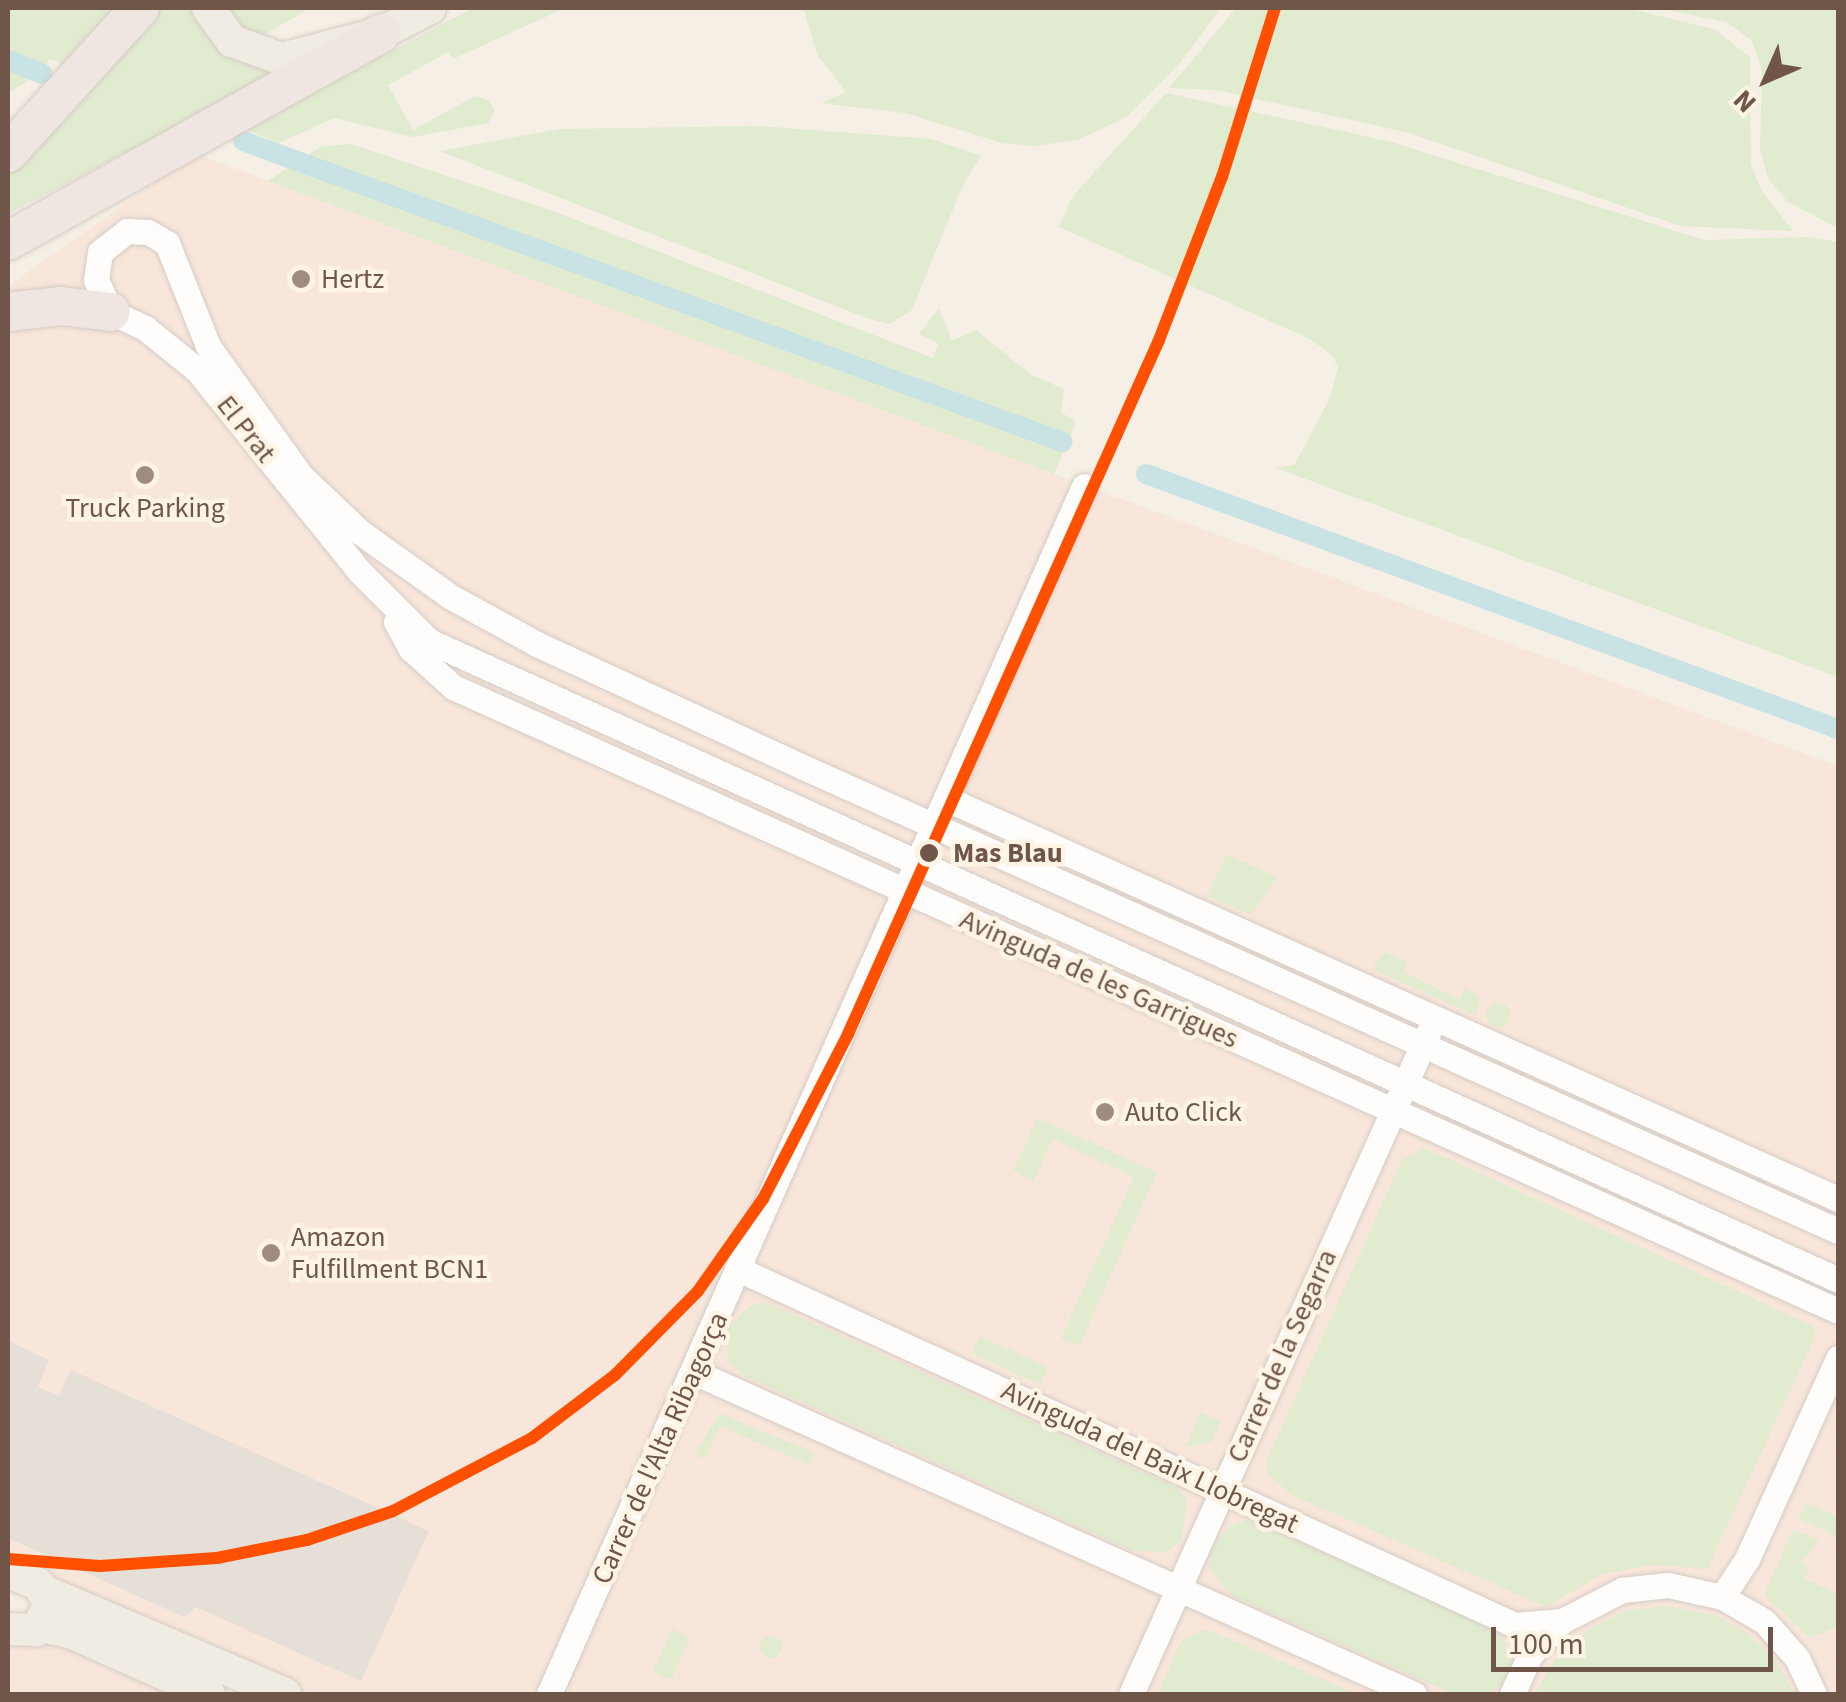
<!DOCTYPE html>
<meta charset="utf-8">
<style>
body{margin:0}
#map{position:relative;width:1846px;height:1702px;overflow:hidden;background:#f5efe5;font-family:"Source Sans 3",sans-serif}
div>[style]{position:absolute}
.commercial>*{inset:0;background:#f8e6db}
.industrial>*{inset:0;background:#e6dfd7}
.green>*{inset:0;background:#e1ebd0;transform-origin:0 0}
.round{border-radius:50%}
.canal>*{height:20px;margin:-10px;padding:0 10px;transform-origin:10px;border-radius:10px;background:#c9e2e3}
.roads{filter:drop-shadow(0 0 2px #d5ccc4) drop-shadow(0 0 2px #d5ccc4)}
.minor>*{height:25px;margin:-12.5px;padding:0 12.5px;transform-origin:12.5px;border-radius:12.5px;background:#fefdfb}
.major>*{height:32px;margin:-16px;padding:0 16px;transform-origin:16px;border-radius:16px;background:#f1ece3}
.highway>*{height:38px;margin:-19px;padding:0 19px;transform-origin:19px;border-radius:19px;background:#efe6e2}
.metro-1>*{height:12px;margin:-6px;padding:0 6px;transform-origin:6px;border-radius:6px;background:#fe5000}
.dots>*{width:28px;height:28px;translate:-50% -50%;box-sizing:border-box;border:5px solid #fef4e5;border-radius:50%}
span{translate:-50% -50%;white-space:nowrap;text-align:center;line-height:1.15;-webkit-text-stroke:9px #fef4e5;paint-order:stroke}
.poi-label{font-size:28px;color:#6f5649}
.left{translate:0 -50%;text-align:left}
.street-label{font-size:28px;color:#6f5649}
.stop-label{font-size:28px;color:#6f5649;font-weight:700}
.frame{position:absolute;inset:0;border:10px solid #6f5649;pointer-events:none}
.north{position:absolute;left:1716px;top:30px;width:100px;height:100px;-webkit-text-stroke:8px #fef4e5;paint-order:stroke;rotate:225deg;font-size:28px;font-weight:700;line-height:40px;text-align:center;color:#6f5649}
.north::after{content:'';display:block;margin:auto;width:35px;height:45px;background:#6f5649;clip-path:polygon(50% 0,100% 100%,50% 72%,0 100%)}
.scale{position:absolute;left:1491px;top:1627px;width:282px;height:45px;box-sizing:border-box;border:5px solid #6f5649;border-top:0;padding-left:12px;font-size:30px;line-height:35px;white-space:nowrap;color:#6f5649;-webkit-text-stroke:8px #fef4e5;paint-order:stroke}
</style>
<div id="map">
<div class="commercial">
<div style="clip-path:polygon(196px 154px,1838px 766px,1838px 1694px,285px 1694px,67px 1588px,8px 1552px,8px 286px)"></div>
<div style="clip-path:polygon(42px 1626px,194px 1694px,8px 1694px,8px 1629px)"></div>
</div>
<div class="industrial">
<div style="clip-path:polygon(8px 1341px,49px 1360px,38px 1387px,59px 1396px,71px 1370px,429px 1531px,361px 1681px,196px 1607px,184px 1617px,8px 1538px)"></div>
</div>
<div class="green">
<div style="clip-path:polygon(8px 8px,114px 8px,68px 66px,49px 59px,45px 70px,8px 93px)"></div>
<div style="clip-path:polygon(158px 8px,196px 8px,237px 58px,277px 73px,8px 214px,8px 167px)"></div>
<div style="clip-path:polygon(219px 8px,310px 8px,255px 40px)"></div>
<div style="clip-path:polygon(473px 8px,565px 8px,453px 59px,448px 52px,388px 85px,413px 130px,475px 96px,490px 101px,495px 112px,488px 123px,413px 137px,334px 118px,279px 143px,244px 129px)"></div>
<div style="clip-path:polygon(803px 8px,1221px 8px,1181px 62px,1126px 117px,1080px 139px,1035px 146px,1002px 143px,905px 113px,821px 103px,846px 92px,818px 56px)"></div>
<div style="clip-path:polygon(1236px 8px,1626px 8px,1714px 29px,1750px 57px,1751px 164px,1761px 190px,1793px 231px,1681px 226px,1409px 133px,1217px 90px,1169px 88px)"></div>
<div style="clip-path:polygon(1657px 8px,1838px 8px,1838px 228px,1788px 202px,1768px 179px,1760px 148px,1762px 70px,1752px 41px,1727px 22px)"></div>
<div style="clip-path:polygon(1166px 93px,1388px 141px,1704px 240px,1809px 237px,1838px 242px,1838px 677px,1276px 468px,1295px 464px,1330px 398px,1338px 367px,1332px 355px,1310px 339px,1059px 227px,1072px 197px)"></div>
<div style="clip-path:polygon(760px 126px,932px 139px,981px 156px,962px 187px,912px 310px,889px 324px,867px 318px,440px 151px,559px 129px)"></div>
<div style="clip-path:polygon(351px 144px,556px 212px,933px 358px,939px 344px,919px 334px,939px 308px,952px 341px,976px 330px,1031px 375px,1064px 389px,1061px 412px,1076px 422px,1054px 474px,268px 181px,320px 147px)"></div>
<div style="clip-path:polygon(1226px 854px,1277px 877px,1251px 915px,1207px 896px)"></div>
<div style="clip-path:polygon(1385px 952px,1408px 963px,1404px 972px,1459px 999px,1465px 988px,1479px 996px,1476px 1016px,1372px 969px)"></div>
<div class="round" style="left:1486px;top:1003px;width:24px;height:24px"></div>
<div style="clip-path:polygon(1037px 1118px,1157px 1172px,1079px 1346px,1061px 1338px,1134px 1177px,1053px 1139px,1033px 1181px,1013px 1171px)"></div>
<div style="clip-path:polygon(1425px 1148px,1813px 1326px,1815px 1337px,1707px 1569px,1654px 1565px,1602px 1574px,1546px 1607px,1292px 1495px,1268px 1474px,1266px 1462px,1402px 1160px)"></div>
<div style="clip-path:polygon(766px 1302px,1176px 1487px,1187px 1500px,1181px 1541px,1166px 1552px,1133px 1551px,744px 1376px,728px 1362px,726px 1330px,749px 1306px)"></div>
<div style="left:980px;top:1336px;width:75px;height:19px;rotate:25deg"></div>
<div style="clip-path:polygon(1200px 1412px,1221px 1421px,1211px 1442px,1186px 1447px)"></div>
<div style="clip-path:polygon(719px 1413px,815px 1453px,809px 1465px,720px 1426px,705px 1459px,695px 1455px)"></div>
<div style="clip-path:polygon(1806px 1502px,1838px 1517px,1838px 1537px,1798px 1518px)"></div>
<div style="clip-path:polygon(1248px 1519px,1498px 1631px,1514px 1660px,1510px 1678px,1490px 1694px,1454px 1694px,1232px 1596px,1209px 1568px,1211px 1548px,1230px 1526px)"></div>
<div style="clip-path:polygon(1793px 1530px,1819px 1540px,1802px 1563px,1809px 1567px,1804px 1579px,1838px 1593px,1838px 1626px,1810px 1638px,1764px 1595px)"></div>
<div style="clip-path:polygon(1667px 1606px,1716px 1615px,1744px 1631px,1774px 1657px,1795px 1694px,1535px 1694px,1552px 1663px,1587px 1630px,1627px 1610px)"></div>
<div style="left:672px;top:1629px;width:20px;height:47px;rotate:24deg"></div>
<div style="clip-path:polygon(1206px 1629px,1357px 1694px,1158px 1694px,1181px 1641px)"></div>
<div class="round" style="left:760px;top:1636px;width:22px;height:22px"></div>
</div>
<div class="canal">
<div style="left:8px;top:60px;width:37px;rotate:22deg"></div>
<div style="left:243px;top:141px;width:873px;rotate:20.16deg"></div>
<div style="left:1146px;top:474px;width:737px;rotate:20.23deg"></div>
</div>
<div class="roads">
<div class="minor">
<div style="left:396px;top:622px;width:31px;rotate:61deg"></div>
<div style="left:411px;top:649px;width:57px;rotate:42.1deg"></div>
<div style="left:453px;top:687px;width:1519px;rotate:24.25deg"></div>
<div style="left:947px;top:799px;width:977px;rotate:24.18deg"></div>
<div style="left:1838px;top:1231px;width:1134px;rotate:-155.85deg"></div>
<div style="left:803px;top:767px;width:293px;rotate:-155.2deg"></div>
<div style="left:537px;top:644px;width:98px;rotate:-151.3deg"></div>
<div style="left:451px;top:597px;width:112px;rotate:-144.5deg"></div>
<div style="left:360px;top:532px;width:81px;rotate:-136.5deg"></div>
<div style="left:301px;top:476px;width:160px;rotate:-125.6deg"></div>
<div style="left:208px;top:346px;width:111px;rotate:-111.7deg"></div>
<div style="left:167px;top:243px;width:22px;rotate:-150deg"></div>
<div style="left:148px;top:232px;width:21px;rotate:-177deg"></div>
<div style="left:127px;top:231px;width:34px;rotate:142deg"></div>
<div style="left:100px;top:252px;width:28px;rotate:98deg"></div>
<div style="left:96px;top:280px;width:35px;rotate:65deg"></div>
<div style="left:111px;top:312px;width:38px;rotate:25deg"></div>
<div style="left:145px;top:328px;width:67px;rotate:38.9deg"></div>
<div style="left:197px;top:370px;width:258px;rotate:51.1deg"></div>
<div style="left:359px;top:571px;width:99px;rotate:45deg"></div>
<div style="left:429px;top:641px;width:1547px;rotate:24.39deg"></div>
<div style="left:740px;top:1270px;width:852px;rotate:24.61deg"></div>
<div style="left:1515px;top:1625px;width:47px;rotate:-4.9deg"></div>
<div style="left:694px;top:1372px;width:789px;rotate:24.1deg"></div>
<div style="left:1722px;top:1597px;width:45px;rotate:-56.7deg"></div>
<div style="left:1747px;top:1559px;width:221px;rotate:-65.6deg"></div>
<div style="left:549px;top:1694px;width:1321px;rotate:-66.11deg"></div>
<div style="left:1131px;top:1694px;width:725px;rotate:-65.8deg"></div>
<div style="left:1512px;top:1694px;width:43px;rotate:-65.2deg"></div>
<div style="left:1530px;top:1655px;width:47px;rotate:-46.7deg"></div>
<div style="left:1562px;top:1621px;width:68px;rotate:-27.3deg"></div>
<div style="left:1622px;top:1590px;width:46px;rotate:-6.2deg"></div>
<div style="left:1668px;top:1585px;width:55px;rotate:12.5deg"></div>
<div style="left:1722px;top:1597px;width:48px;rotate:29.7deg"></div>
<div style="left:1764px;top:1621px;width:50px;rotate:48.3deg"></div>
<div style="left:1797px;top:1658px;width:40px;rotate:65deg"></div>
</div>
<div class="major">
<div style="left:208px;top:8px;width:41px;rotate:54deg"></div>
<div style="left:232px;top:41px;width:53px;rotate:19.8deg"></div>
<div style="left:282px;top:59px;width:102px;rotate:-14.7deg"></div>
<div style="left:381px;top:33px;width:55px;rotate:-27deg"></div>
<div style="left:8px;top:1572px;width:32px;rotate:22deg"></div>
<div style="left:38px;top:1584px;width:23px;rotate:59deg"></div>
<div style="left:50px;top:1604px;width:30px;rotate:118deg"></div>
<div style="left:36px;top:1630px;width:28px;rotate:-178deg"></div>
<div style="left:46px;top:1592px;width:260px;rotate:23.1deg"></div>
<div style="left:42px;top:1626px;width:29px;rotate:12deg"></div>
<div style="left:70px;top:1632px;width:152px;rotate:24deg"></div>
</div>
<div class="highway">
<div style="left:8px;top:153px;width:196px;rotate:-47.7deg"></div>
<div style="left:8px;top:241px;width:427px;rotate:-29.1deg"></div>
<div style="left:8px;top:312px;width:53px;rotate:-6.5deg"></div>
<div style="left:61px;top:306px;width:50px;rotate:6.8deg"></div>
</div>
</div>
<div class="metro-1">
<div style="left:8px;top:1559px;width:92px;rotate:4.4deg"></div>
<div style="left:100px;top:1566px;width:117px;rotate:-3.9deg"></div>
<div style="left:217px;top:1558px;width:92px;rotate:-11.3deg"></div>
<div style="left:307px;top:1540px;width:91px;rotate:-18.6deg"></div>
<div style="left:393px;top:1511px;width:157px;rotate:-27.7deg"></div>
<div style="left:532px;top:1438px;width:104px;rotate:-37.2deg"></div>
<div style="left:615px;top:1375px;width:118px;rotate:-45.3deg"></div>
<div style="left:698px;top:1291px;width:113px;rotate:-54.8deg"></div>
<div style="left:763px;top:1199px;width:186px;rotate:-62.7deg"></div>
<div style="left:848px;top:1034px;width:760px;rotate:-65.86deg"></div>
<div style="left:1159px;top:340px;width:175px;rotate:-68.9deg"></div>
<div style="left:1222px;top:177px;width:177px;rotate:-72.6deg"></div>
</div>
<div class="dots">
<div style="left:301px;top:279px;background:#9e8c80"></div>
<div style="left:145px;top:475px;background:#9e8c80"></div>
<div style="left:929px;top:853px;background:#6f5649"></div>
<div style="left:1105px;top:1112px;background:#9e8c80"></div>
<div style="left:271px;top:1253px;background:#9e8c80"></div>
</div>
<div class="poi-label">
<span class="left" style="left:321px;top:279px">Hertz</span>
<span style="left:145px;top:508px">Truck Parking</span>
<span class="left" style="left:1125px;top:1112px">Auto Click</span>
<span class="left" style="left:291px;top:1253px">Amazon<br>Fulfillment BCN1</span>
</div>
<div class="street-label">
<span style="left:246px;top:429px;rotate:52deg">El Prat</span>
<span style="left:1099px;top:979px;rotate:24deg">Avinguda de les Garrigues</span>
<span style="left:1282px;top:1356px;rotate:-66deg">Carrer de la Segarra</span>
<span style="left:660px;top:1448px;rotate:-66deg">Carrer de l'Alta Ribagorça</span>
<span style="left:1150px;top:1457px;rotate:25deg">Avinguda del Baix Llobregat</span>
</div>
<div class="stop-label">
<span class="left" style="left:953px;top:853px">Mas Blau</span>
</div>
<div class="frame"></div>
<div class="north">N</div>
<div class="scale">100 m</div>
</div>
